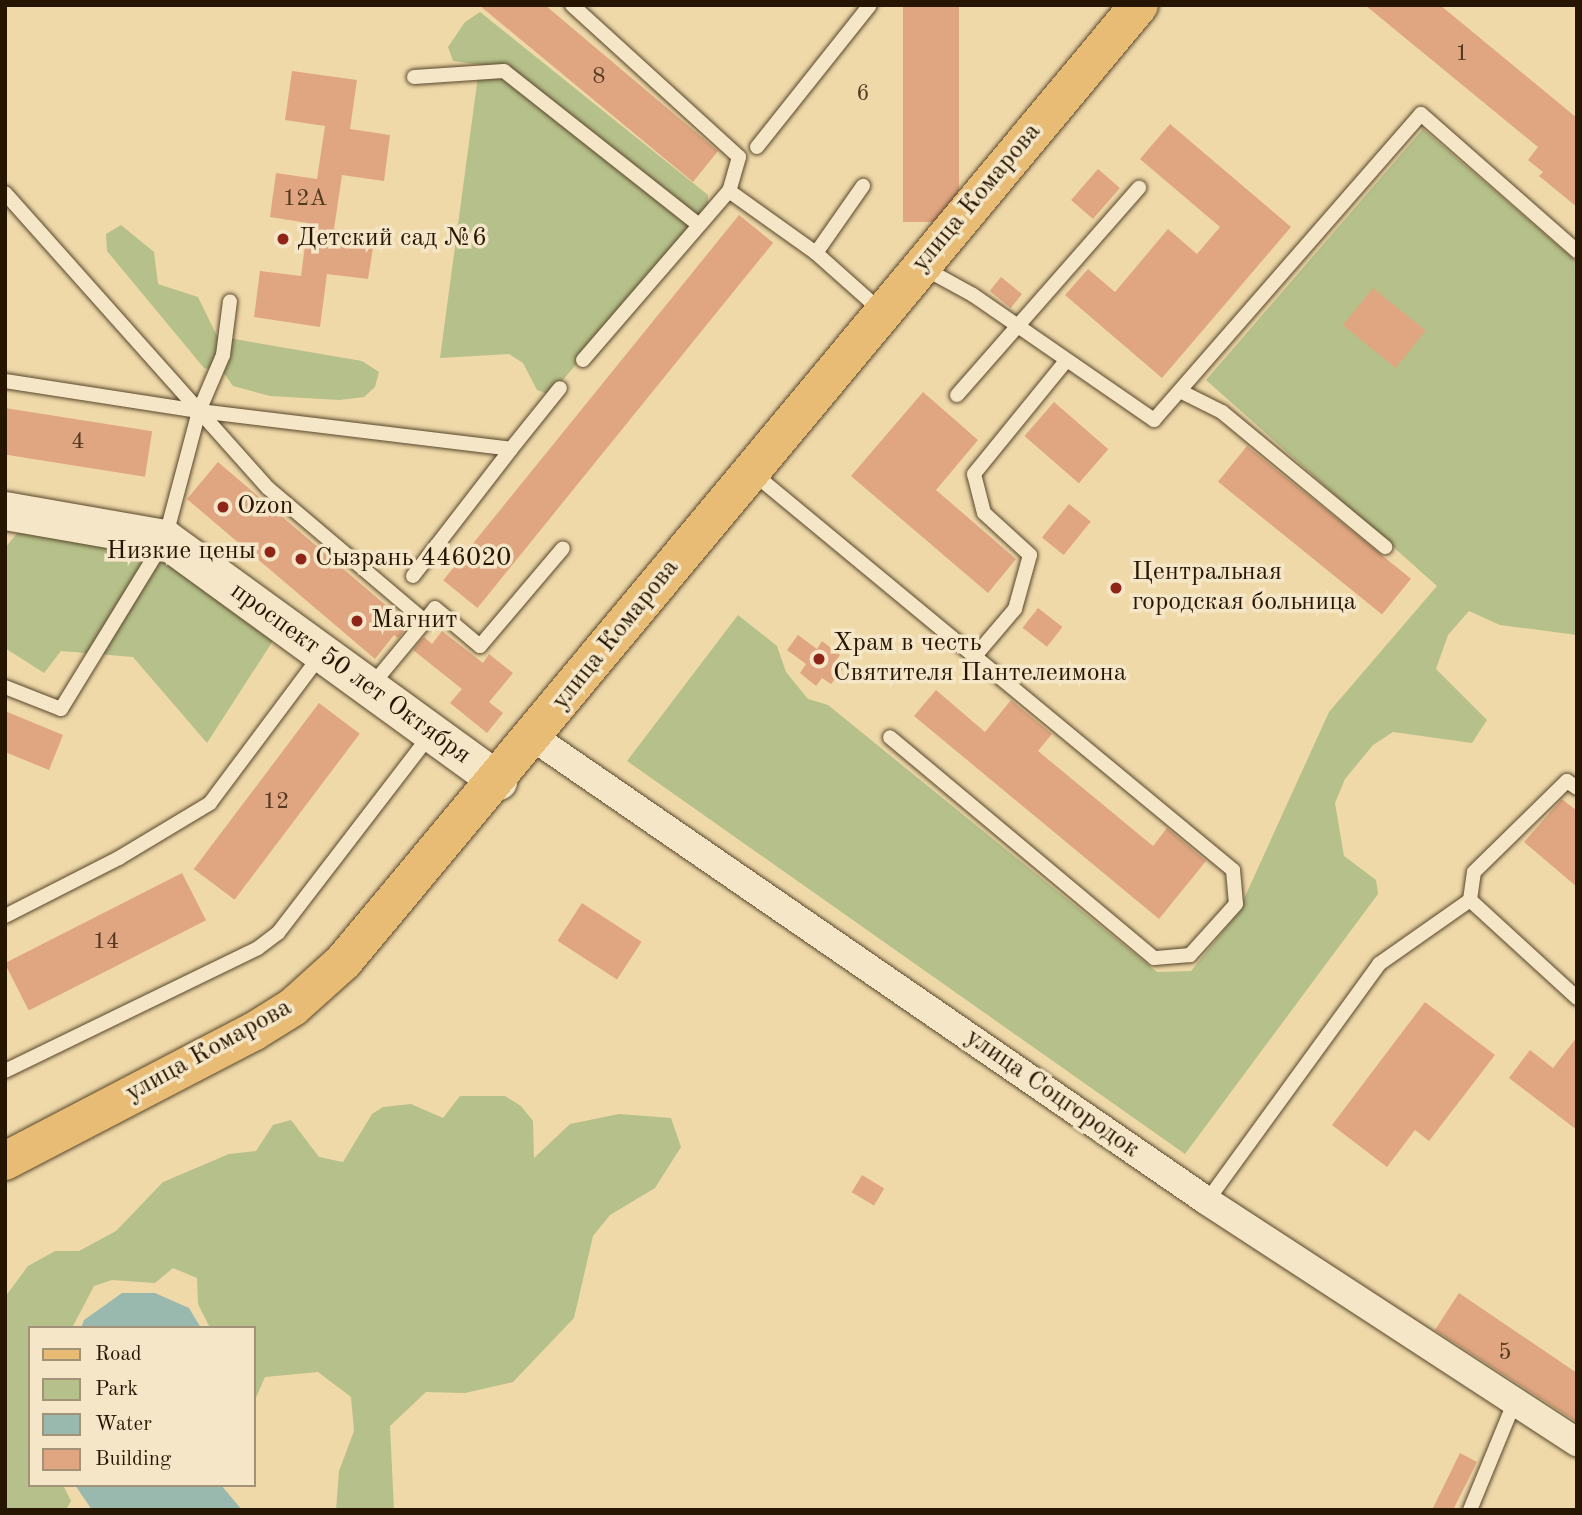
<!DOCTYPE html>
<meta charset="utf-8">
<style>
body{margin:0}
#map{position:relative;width:1582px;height:1515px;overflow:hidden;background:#efd9a9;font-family:"Old Standard TT",serif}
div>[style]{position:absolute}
.green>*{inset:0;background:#b6c08a}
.water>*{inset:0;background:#9ab9ae}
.building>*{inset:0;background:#e0a681;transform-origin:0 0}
.roads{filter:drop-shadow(0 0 2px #58462b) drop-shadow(0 0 2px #58462b)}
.lane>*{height:14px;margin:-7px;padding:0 7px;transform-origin:7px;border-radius:7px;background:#f5e6c7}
.street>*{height:28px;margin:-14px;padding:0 14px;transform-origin:14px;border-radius:14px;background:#f5e6c7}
.secondary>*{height:38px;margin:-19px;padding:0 19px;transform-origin:19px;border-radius:19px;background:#f5e6c7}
.primary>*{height:38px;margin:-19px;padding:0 19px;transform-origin:19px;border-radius:19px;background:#e8bc74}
.dots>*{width:19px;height:19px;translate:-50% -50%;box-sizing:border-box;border:4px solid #f5e6c7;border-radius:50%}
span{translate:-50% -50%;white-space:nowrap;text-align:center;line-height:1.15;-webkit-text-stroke:7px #f5e6c7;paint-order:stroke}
.number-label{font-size:23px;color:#543921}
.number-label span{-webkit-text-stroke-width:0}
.street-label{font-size:26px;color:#261501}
.poi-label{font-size:26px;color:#261501}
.left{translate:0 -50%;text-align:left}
.right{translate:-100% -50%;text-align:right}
.frame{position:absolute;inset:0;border:7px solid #261501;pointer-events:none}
.legend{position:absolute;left:28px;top:1326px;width:228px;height:161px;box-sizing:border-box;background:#f5e6c7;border:2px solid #a29278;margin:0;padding:9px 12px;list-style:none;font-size:21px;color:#261501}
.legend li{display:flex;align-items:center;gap:14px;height:35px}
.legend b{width:35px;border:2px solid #a29278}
</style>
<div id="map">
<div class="green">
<div style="clip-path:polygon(480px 12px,708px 195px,708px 207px,696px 219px,489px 66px,453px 61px,448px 47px,465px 22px)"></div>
<div style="clip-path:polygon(478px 76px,502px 76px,694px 227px,550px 395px,537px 390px,523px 363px,509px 354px,440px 358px)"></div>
<div style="clip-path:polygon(1423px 129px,1577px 262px,1577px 635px,1500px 625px,1469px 611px,1448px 635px,1436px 669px,1487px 720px,1472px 743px,1393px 732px,1373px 745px,1345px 779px,1335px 803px,1344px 856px,1376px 880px,1378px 894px,1185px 1154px,627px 761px,738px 615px,777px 646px,786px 672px,808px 699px,828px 705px,1157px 972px,1191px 971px,1237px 914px,1329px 712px,1437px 586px,1206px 380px)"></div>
<div style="clip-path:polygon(121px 225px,154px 252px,158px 284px,198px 297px,217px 336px,362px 361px,379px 372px,375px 387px,364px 397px,339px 400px,270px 396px,233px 386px,223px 372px,204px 368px,107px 251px,106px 234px)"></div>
<div style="clip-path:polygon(23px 526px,197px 566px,278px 633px,207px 743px,133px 657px,61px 651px,44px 673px,5px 648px,5px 548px)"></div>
<div style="clip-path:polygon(460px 1096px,505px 1096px,521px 1106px,533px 1121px,534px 1158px,570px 1124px,619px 1114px,671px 1118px,681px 1147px,655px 1188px,610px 1215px,593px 1236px,574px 1318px,513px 1382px,465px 1393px,426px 1392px,390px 1426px,394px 1510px,336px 1510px,339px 1471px,354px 1431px,351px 1397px,318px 1372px,265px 1377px,254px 1402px,254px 1328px,210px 1328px,198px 1304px,197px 1278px,173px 1268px,155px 1283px,112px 1280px,94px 1286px,72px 1328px,30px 1328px,30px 1485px,63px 1485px,71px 1501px,66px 1510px,5px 1510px,5px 1297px,28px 1266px,55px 1251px,79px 1251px,116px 1231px,163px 1182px,229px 1154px,256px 1151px,273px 1125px,291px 1120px,319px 1157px,343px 1162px,372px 1114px,383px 1107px,411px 1104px,443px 1118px)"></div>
</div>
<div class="water">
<div style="clip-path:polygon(122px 1293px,155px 1293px,189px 1308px,201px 1328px,81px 1328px,84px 1320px)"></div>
<div style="clip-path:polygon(75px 1485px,221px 1485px,242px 1510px,92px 1510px)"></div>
</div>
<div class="building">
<div style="clip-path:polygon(479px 5px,545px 5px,718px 151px,693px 182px)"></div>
<div style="left:903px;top:5px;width:56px;height:217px"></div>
<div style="clip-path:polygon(1365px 5px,1440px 5px,1577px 118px,1577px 207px,1539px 176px,1543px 172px,1528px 160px,1538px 147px)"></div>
<div style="clip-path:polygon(292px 71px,357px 80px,350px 129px,390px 135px,384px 181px,342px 175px,334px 229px,375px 235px,368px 279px,327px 274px,320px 327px,254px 317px,260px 271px,301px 276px,308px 223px,270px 217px,276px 173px,317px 179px,325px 126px,285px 120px)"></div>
<div style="clip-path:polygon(1170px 124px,1291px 227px,1162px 378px,1065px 295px,1088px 269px,1115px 292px,1168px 229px,1197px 254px,1220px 227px,1140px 159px)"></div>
<div style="left:1098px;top:169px;width:29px;height:41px;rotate:41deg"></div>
<div style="left:739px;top:215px;width:44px;height:470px;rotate:39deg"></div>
<div style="left:1001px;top:277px;width:27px;height:18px;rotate:39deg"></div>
<div style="left:1373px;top:288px;width:68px;height:48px;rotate:39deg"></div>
<div style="clip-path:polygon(923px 392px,978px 440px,936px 490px,1016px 559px,988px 593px,851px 476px)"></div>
<div style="left:1054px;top:402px;width:72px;height:45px;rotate:41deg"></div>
<div style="left:5px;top:408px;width:149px;height:46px;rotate:9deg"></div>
<div style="left:1247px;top:446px;width:211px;height:46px;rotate:39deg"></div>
<div style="clip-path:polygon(218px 462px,409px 625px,398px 638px,394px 635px,375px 659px,187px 499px)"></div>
<div style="left:1069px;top:504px;width:28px;height:43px;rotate:39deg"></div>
<div style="left:1038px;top:608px;width:31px;height:25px;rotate:38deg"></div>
<div style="clip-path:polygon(442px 631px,483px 663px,489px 654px,513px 673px,489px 702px,503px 713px,487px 733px,450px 703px,462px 689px,413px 650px,424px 637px,432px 644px)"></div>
<div style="clip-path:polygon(798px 635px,817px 649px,822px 641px,840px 655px,834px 663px,843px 669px,831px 684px,822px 678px,816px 686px,800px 673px,806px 664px,787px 650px)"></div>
<div style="clip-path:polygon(936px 690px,985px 732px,1011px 700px,1052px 734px,1038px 751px,1153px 846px,1167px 828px,1206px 861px,1159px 919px,914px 716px)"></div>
<div style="left:319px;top:703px;width:51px;height:208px;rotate:37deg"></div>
<div style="clip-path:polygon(5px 711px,63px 735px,49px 770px,5px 752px)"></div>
<div style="clip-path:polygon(1562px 799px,1577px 811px,1577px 887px,1524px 842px)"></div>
<div style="left:182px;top:873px;width:53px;height:199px;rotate:63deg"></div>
<div style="left:582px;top:903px;width:71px;height:45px;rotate:33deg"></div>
<div style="clip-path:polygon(1425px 1002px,1495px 1055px,1429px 1141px,1415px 1130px,1387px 1167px,1332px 1125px)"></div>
<div style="clip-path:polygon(1577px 1037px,1577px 1130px,1509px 1078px,1530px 1050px,1553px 1068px)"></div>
<div style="left:862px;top:1175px;width:26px;height:20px;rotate:31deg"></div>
<div style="clip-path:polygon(1459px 1293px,1577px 1373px,1577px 1422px,1435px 1330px)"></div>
<div style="clip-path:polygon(1460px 1453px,1477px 1462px,1453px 1510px,1432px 1510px)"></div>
</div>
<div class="roads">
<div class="lane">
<div style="left:572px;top:5px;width:226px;rotate:42.3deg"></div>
<div style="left:739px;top:157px;width:35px;rotate:106deg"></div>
<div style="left:729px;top:191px;width:107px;rotate:35.5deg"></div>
<div style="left:816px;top:253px;width:87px;rotate:41.7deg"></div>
<div style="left:414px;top:77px;width:90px;rotate:-3.8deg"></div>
<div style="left:504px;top:71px;width:248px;rotate:38.3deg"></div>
<div style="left:757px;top:147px;width:181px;rotate:-51.5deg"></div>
<div style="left:5px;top:193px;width:395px;rotate:48.3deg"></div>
<div style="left:268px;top:488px;width:206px;rotate:40.3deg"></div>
<div style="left:425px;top:621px;width:85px;rotate:129.7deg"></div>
<div style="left:816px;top:253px;width:82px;rotate:-55deg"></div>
<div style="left:922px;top:267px;width:58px;rotate:28.8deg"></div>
<div style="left:973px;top:295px;width:220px;rotate:34.6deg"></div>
<div style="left:1154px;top:420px;width:406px;rotate:-48.9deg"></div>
<div style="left:1421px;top:114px;width:208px;rotate:41.3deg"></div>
<div style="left:583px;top:360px;width:223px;rotate:-49.2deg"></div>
<div style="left:5px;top:381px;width:196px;rotate:8.8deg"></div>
<div style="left:199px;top:411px;width:314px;rotate:6.9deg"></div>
<div style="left:511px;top:449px;width:78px;rotate:-51.2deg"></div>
<div style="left:1180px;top:391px;width:47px;rotate:26.6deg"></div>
<div style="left:1222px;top:412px;width:212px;rotate:39.6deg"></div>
<div style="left:957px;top:395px;width:276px;rotate:-48.7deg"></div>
<div style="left:753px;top:473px;width:623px;rotate:39.59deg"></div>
<div style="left:1233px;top:870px;width:34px;rotate:85deg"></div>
<div style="left:1236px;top:904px;width:69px;rotate:132deg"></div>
<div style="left:1190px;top:955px;width:36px;rotate:175deg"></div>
<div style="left:1154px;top:958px;width:344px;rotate:-140.1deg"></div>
<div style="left:413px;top:576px;width:160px;rotate:-52.3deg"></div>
<div style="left:425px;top:621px;width:16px;rotate:-52deg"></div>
<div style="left:435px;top:608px;width:59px;rotate:40.2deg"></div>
<div style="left:480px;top:646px;width:128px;rotate:-49.7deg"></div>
<div style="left:975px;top:656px;width:62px;rotate:-49.6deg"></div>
<div style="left:1015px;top:609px;width:56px;rotate:-74.5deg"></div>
<div style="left:1030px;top:555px;width:62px;rotate:-137.6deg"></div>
<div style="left:984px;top:513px;width:40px;rotate:-104.4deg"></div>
<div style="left:974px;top:474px;width:144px;rotate:-50.9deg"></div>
<div style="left:5px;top:687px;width:60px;rotate:21.4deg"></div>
<div style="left:61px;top:709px;width:199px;rotate:-58.5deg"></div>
<div style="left:165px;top:539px;width:132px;rotate:-75.1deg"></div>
<div style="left:199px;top:411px;width:61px;rotate:-66.8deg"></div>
<div style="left:223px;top:355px;width:54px;rotate:-82.6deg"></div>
<div style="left:1470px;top:900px;width:28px;rotate:-82deg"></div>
<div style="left:1474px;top:872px;width:130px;rotate:-44.4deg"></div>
<div style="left:1567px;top:781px;width:12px;rotate:35deg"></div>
<div style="left:5px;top:916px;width:128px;rotate:-27deg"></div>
<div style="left:119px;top:858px;width:106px;rotate:-31.1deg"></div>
<div style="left:210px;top:803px;width:184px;rotate:-53.2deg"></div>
<div style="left:5px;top:1071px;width:281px;rotate:-25.9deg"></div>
<div style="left:258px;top:948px;width:25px;rotate:-37deg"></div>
<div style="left:278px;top:933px;width:250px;rotate:-52.5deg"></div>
<div style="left:1207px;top:1201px;width:293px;rotate:-54deg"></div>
<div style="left:1379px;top:964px;width:111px;rotate:-35.1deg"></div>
<div style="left:1470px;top:900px;width:145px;rotate:42.5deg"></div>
<div style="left:1470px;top:1510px;width:118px;rotate:-67.6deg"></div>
</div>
<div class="street">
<div style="left:533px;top:737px;width:818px;rotate:34.54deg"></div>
<div style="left:1207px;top:1201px;width:442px;rotate:33.1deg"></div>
</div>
<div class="secondary">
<div style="left:5px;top:511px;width:162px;rotate:9.9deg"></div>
<div style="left:165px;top:539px;width:412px;rotate:36deg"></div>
</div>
<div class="primary">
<div style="left:5px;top:1161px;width:280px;rotate:-27.5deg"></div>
<div style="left:253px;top:1032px;width:47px;rotate:-32deg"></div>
<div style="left:293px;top:1007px;width:69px;rotate:-42deg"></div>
<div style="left:344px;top:961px;width:1243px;rotate:-50.25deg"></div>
</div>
</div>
<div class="dots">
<div style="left:283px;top:239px;background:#8f2418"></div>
<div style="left:223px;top:507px;background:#8f2418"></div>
<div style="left:270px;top:552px;background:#8f2418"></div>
<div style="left:301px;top:559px;background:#8f2418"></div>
<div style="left:1116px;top:588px;background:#8f2418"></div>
<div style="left:357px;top:621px;background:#8f2418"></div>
<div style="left:819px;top:659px;background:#8f2418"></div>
</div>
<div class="number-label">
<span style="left:1462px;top:54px">1</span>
<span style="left:599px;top:77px">8</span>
<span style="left:863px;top:94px">6</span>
<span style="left:305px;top:199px">12А</span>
<span style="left:78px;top:442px">4</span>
<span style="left:276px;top:802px">12</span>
<span style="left:106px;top:942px">14</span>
<span style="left:1505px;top:1353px">5</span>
</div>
<div class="street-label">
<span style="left:977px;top:198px;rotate:-50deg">улица Комарова</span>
<span style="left:616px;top:635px;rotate:-51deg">улица Комарова</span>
<span style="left:350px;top:674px;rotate:36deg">проспект 50 лет Октября</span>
<span style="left:209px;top:1051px;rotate:-29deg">улица Комарова</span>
<span style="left:1052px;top:1094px;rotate:35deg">улица Соцгородок</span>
</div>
<div class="poi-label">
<span class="left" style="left:297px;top:239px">Детский сад №6</span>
<span class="left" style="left:237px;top:507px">Ozon</span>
<span class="right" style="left:256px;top:552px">Низкие цены</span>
<span class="left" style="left:315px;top:559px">Сызрань 446020</span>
<span class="left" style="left:1132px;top:588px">Центральная<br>городская больница</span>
<span class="left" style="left:371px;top:621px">Магнит</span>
<span class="left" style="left:833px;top:659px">Храм в честь<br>Святителя Пантелеимона</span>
</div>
<div class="frame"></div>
<ul class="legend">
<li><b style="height:9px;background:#e8bc74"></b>Road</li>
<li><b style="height:19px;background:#b6c08a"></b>Park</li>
<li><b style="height:19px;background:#9ab9ae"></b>Water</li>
<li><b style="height:19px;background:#e0a681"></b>Building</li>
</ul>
</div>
